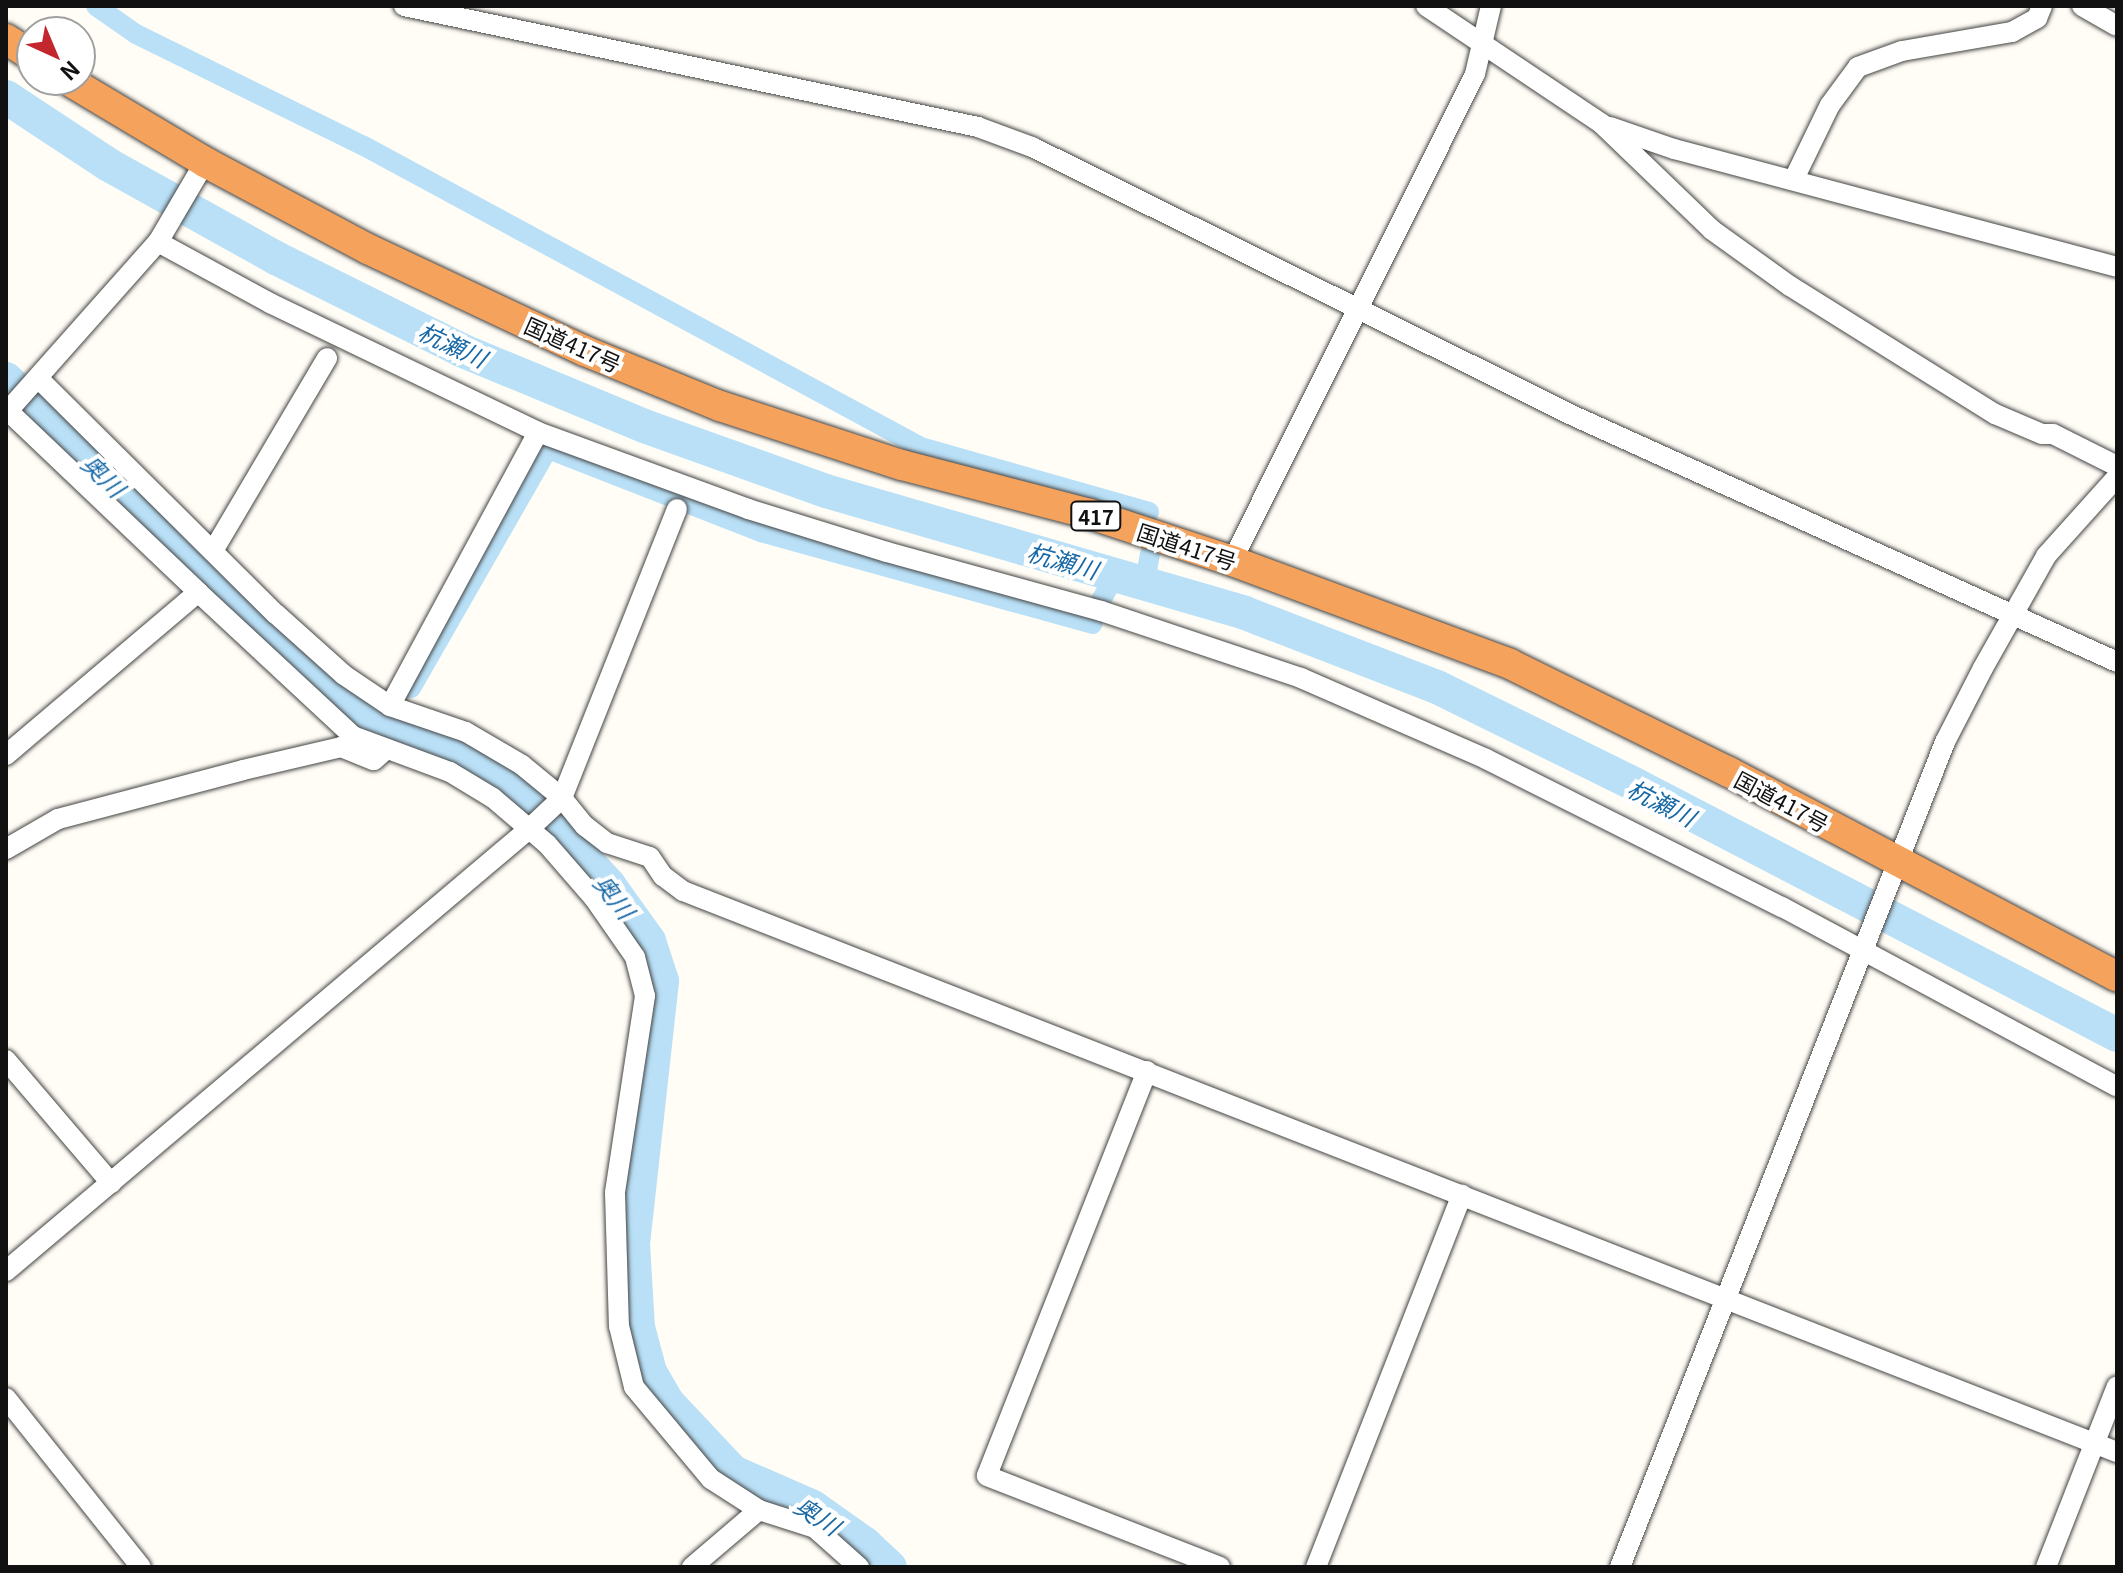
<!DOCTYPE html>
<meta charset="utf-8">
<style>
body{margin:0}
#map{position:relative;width:2123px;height:1573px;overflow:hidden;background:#fffdf5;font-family:Georgia,"Noto Sans JP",serif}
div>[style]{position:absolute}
.canal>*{height:20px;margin:-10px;padding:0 10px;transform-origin:10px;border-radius:10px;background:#b9e0f7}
.river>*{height:34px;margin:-17px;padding:0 17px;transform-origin:17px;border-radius:17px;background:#b9e0f7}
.roads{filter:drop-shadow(0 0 2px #444) drop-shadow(0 0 2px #444)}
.minor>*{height:20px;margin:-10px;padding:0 10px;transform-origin:10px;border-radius:10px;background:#fff}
.highway>*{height:30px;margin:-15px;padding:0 15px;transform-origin:15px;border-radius:15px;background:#f5a25d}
span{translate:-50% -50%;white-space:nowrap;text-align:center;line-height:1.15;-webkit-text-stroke:8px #fff;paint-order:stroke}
.shield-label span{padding:2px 6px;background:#fff;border:2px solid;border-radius:6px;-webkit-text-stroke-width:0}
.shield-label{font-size:20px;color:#111;font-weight:700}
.street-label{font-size:22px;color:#111}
.water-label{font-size:24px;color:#1768a6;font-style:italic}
.frame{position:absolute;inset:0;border:8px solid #111;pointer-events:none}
.north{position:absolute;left:16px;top:16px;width:80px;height:80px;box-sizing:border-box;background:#fff;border:2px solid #a0a0a0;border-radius:50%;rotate:136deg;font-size:22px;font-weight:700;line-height:32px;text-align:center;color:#111}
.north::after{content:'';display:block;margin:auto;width:28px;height:36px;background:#c4262e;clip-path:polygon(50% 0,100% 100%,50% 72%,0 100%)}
</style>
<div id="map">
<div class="canal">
<div style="left:96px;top:6px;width:49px;rotate:35deg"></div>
<div style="left:136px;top:34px;width:254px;rotate:26.2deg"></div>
<div style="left:364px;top:146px;width:633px;rotate:28.39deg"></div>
<div style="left:921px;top:447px;width:237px;rotate:15.9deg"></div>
<div style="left:1145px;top:582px;width:28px;rotate:-80deg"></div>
<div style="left:1100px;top:602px;width:32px;rotate:-60deg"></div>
<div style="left:411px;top:688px;width:275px;rotate:-60.2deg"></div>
<div style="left:548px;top:449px;width:229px;rotate:21.3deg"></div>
<div style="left:761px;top:532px;width:344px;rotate:15.5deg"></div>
</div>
<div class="river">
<div style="left:6px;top:97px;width:123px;rotate:33.4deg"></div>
<div style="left:109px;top:165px;width:191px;rotate:29.1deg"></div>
<div style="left:276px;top:258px;width:207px;rotate:26.4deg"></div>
<div style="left:461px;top:350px;width:201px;rotate:22.5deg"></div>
<div style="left:647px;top:427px;width:190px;rotate:19.7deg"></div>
<div style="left:826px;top:491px;width:436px;rotate:16.2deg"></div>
<div style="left:1245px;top:613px;width:206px;rotate:21.1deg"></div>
<div style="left:1437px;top:687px;width:222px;rotate:26.2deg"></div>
<div style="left:1636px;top:785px;width:542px;rotate:27.46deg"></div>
<div style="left:6px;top:379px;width:428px;rotate:44.3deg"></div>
<div style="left:312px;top:678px;width:62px;rotate:34.5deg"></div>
<div style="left:363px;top:713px;width:83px;rotate:20.4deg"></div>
<div style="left:441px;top:742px;width:78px;rotate:27.6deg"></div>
<div style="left:510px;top:778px;width:146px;rotate:47.2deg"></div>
<div style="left:609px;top:885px;width:69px;rotate:54.5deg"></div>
<div style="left:649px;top:941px;width:42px;rotate:72deg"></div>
<div style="left:662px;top:981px;width:265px;rotate:96.3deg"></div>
<div style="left:633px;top:1244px;width:83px;rotate:86.6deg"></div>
<div style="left:638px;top:1327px;width:47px;rotate:75.1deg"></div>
<div style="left:650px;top:1372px;width:36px;rotate:60deg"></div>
<div style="left:668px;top:1403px;width:95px;rotate:46.7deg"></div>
<div style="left:733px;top:1472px;width:87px;rotate:23.6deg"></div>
<div style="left:813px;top:1507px;width:64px;rotate:35.4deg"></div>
<div style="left:865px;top:1544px;width:34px;rotate:43deg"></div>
</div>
<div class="roads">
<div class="minor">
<div style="left:404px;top:6px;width:587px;rotate:11.9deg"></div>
<div style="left:978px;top:127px;width:58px;rotate:20.3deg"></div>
<div style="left:1032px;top:147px;width:607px;rotate:26.4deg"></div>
<div style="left:1576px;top:417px;width:594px;rotate:24.36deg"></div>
<div style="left:1426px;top:6px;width:212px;rotate:33.8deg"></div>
<div style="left:1602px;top:124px;width:153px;rotate:43.9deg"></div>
<div style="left:1712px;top:230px;width:96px;rotate:35.7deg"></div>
<div style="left:1790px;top:286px;width:242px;rotate:32deg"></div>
<div style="left:1995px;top:414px;width:51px;rotate:23.1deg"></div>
<div style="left:2042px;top:434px;width:11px"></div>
<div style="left:2053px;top:434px;width:72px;rotate:26.6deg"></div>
<div style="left:2082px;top:6px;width:40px;rotate:29.7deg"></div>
<div style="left:1610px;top:127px;width:68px;rotate:19deg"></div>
<div style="left:1674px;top:149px;width:458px;rotate:14.9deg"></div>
<div style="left:1794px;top:179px;width:82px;rotate:-64.1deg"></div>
<div style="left:1830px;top:105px;width:47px;rotate:-53.6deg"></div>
<div style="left:1858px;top:67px;width:47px;rotate:-20deg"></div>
<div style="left:1902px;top:51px;width:112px;rotate:-9.8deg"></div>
<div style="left:2012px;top:32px;width:29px;rotate:-29deg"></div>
<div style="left:2037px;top:18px;width:13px;rotate:-67deg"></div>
<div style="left:158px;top:242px;width:128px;rotate:28.6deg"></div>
<div style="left:270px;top:303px;width:297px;rotate:25.7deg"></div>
<div style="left:538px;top:432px;width:224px;rotate:20.1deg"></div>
<div style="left:748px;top:509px;width:145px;rotate:17.2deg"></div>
<div style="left:887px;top:552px;width:222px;rotate:15.4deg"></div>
<div style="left:1101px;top:611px;width:211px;rotate:18.5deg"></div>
<div style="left:1301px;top:678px;width:202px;rotate:23.6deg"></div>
<div style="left:1486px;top:759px;width:331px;rotate:26.6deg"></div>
<div style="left:1782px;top:907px;width:380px;rotate:28.2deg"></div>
<div style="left:38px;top:378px;width:335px;rotate:44.8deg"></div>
<div style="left:276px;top:614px;width:91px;rotate:41.9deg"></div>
<div style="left:344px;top:675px;width:55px;rotate:34deg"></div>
<div style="left:390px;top:706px;width:80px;rotate:18.9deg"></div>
<div style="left:466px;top:732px;width:65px;rotate:30.5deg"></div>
<div style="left:522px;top:765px;width:52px;rotate:39.5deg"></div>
<div style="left:562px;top:798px;width:36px;rotate:51deg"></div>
<div style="left:585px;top:826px;width:28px;rotate:38deg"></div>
<div style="left:607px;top:843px;width:45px;rotate:18deg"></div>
<div style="left:650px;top:857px;width:23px;rotate:56deg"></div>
<div style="left:663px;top:876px;width:25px;rotate:37deg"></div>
<div style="left:683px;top:891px;width:1540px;rotate:21.37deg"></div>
<div style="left:6px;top:409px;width:265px;rotate:43.6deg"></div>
<div style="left:6px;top:413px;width:229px;rotate:-48.4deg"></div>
<div style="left:158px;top:242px;width:93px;rotate:-59.6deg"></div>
<div style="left:213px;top:551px;width:224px;rotate:-59.4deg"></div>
<div style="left:1232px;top:561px;width:544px;rotate:-63.48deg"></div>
<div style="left:1475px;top:74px;width:70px;rotate:-76.8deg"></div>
<div style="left:390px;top:706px;width:311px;rotate:-61.6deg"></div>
<div style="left:6px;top:755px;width:252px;rotate:-40.3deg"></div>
<div style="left:198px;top:592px;width:212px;rotate:42.9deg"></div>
<div style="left:353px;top:736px;width:103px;rotate:20.4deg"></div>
<div style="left:450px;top:772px;width:50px;rotate:31.2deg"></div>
<div style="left:493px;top:798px;width:71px;rotate:40.4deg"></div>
<div style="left:547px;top:844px;width:72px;rotate:49deg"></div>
<div style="left:594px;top:898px;width:72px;rotate:55.2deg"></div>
<div style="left:635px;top:957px;width:40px;rotate:75.6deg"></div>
<div style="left:645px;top:996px;width:199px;rotate:98.7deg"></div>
<div style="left:615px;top:1193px;width:133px;rotate:88.3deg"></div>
<div style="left:619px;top:1326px;width:63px;rotate:76.2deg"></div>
<div style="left:634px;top:1387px;width:120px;rotate:50.1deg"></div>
<div style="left:711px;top:1479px;width:57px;rotate:32.9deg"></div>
<div style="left:6px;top:849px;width:60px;rotate:-30deg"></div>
<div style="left:58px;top:819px;width:191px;rotate:-14.8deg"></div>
<div style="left:243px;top:770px;width:101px;rotate:-13.2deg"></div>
<div style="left:341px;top:747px;width:35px;rotate:22deg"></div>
<div style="left:374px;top:760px;width:15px;rotate:-42deg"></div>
<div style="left:6px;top:1060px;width:162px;rotate:49.5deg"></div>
<div style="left:1147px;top:1071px;width:435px;rotate:111.6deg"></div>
<div style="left:987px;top:1476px;width:250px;rotate:21.3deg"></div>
<div style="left:6px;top:1271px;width:685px;rotate:-40.2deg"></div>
<div style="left:529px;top:829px;width:45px;rotate:-43.2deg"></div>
<div style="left:562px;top:798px;width:311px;rotate:-68.3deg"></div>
<div style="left:6px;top:1398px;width:216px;rotate:51.4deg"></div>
<div style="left:692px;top:1567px;width:88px;rotate:-40.4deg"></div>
<div style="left:759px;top:1510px;width:59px;rotate:17.8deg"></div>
<div style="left:815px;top:1528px;width:59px;rotate:41.6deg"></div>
<div style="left:1316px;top:1567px;width:400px;rotate:-68.6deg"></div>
<div style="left:1620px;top:1567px;width:887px;rotate:-68.5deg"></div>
<div style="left:1945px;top:742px;width:83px;rotate:-62.8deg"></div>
<div style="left:1983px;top:668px;width:129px;rotate:-60.6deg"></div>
<div style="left:2046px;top:556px;width:106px;rotate:-48.1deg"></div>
<div style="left:2046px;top:1567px;width:194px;rotate:-68.6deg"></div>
</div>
<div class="highway">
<div style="left:6px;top:39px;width:31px;rotate:33deg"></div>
<div style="left:68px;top:80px;width:160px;rotate:30.9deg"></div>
<div style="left:205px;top:162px;width:185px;rotate:28.1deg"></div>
<div style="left:368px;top:249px;width:240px;rotate:25.2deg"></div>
<div style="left:585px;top:351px;width:146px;rotate:22.2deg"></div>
<div style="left:720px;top:406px;width:191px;rotate:18deg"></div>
<div style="left:902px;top:465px;width:194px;rotate:14.6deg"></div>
<div style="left:1090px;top:514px;width:150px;rotate:18.3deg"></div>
<div style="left:1232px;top:561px;width:296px;rotate:20.3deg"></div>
<div style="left:1510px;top:664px;width:244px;rotate:26.3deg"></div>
<div style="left:1729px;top:772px;width:439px;rotate:27.8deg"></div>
</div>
</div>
<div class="shield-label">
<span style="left:1096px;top:516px">417</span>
</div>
<div class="street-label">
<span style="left:573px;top:344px;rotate:24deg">国道417号</span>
<span style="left:1187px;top:546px;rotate:18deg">国道417号</span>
<span style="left:1782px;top:801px;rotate:28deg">国道417号</span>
</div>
<div class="water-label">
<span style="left:453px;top:344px;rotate:25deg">杭瀬川</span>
<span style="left:104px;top:475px;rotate:44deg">奥川</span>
<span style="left:1063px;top:560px;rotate:16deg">杭瀬川</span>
<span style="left:1662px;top:802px;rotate:27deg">杭瀬川</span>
<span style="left:615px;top:896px;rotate:52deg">奥川</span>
<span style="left:818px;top:1515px;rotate:33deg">奥川</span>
</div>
<div class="frame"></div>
<div class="north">N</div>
</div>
